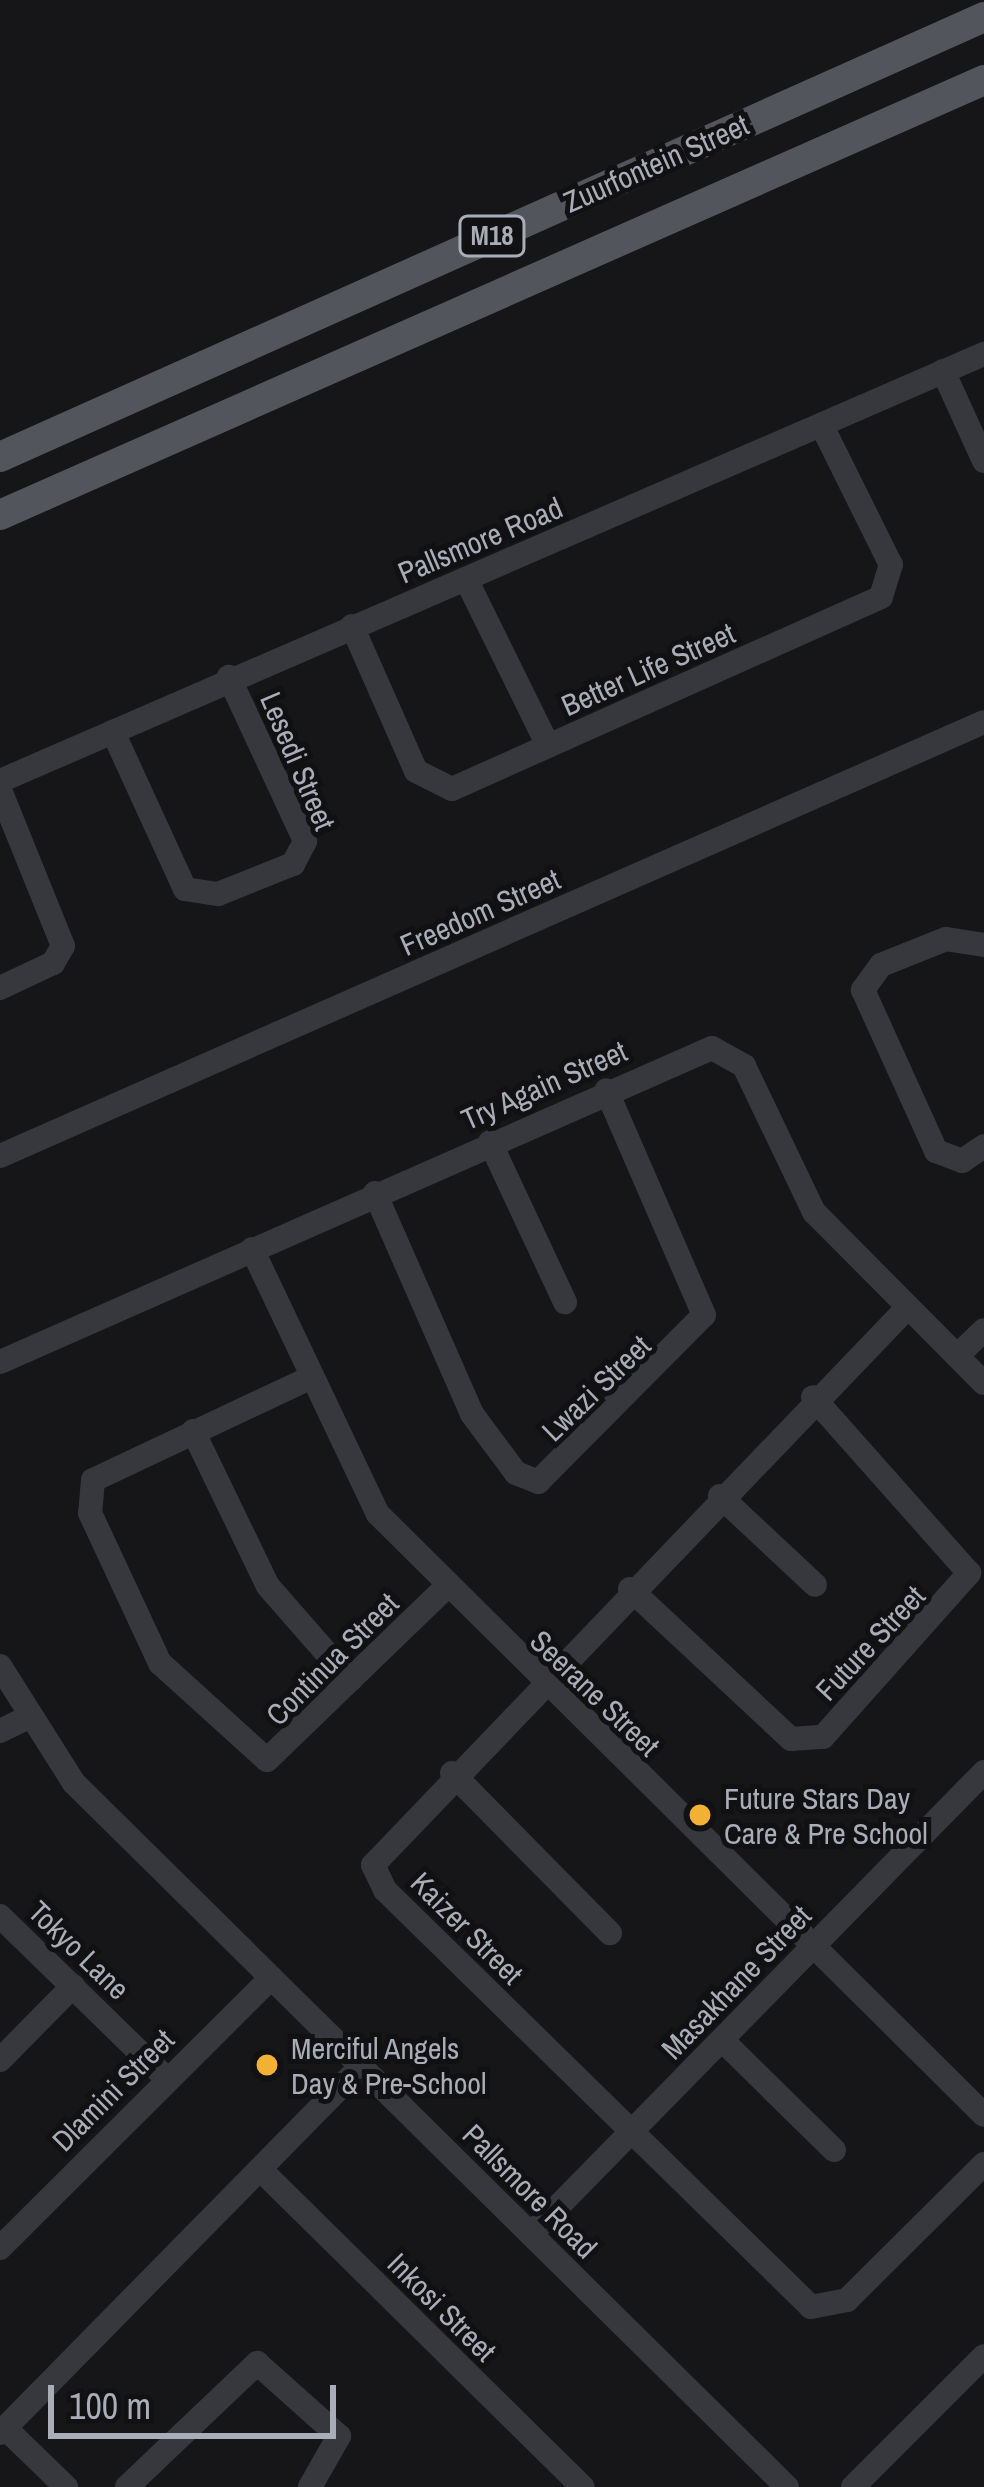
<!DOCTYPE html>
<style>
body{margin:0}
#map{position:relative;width:984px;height:2487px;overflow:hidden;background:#161618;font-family:"Archivo Narrow",sans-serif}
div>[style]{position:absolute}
.minor>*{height:24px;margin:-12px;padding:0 12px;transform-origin:12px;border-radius:12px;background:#37383d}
.major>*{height:30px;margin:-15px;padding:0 15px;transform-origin:15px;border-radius:15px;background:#53555c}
.dots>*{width:33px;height:33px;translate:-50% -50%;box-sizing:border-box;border:6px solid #111113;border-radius:50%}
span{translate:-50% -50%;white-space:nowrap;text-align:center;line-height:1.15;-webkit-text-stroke:10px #111113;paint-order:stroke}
.shield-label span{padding:3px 9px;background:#111113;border:3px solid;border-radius:9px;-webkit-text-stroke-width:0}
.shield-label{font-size:27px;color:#a8adb8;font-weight:700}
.street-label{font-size:30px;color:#a8adb8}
.poi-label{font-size:30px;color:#a8adb8}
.left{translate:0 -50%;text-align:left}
.scale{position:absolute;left:48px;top:2385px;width:288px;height:54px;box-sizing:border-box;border:6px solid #a8adb8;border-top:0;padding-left:15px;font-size:36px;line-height:42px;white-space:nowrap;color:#a8adb8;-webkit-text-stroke:9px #111113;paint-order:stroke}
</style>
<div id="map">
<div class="minor">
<div style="left:943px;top:371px;width:99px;rotate:65.5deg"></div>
<div style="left:466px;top:579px;width:186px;rotate:63.8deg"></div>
<div style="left:352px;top:626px;width:158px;rotate:66.2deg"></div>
<div style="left:416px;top:771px;width:40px;rotate:26.6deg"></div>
<div style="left:452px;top:789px;width:470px;rotate:-24.1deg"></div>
<div style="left:881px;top:597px;width:34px;rotate:-73deg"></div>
<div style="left:891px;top:565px;width:151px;rotate:-116.4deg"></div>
<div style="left:113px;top:732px;width:173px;rotate:65.4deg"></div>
<div style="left:185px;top:889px;width:33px;rotate:9deg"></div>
<div style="left:218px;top:894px;width:81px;rotate:-21.8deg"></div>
<div style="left:293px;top:864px;width:26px;rotate:-62deg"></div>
<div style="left:305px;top:841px;width:181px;rotate:-114.9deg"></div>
<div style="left:0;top:781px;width:1073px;rotate:-23.46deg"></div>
<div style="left:0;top:790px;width:168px;rotate:68deg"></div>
<div style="left:63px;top:946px;width:20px;rotate:120deg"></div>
<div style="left:53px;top:963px;width:59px;rotate:154.7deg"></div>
<div style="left:984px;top:945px;width:38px;rotate:-171deg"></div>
<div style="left:946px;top:939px;width:70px;rotate:158.2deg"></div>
<div style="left:881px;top:965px;width:31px;rotate:126deg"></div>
<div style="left:863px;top:990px;width:177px;rotate:65.6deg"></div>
<div style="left:936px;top:1151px;width:28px;rotate:21deg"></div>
<div style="left:962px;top:1161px;width:27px;rotate:-34deg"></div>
<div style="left:490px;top:1142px;width:177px;rotate:64.9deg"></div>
<div style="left:0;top:1156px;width:1075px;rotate:-23.8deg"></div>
<div style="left:375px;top:1193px;width:241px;rotate:66.3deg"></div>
<div style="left:472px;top:1414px;width:74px;rotate:53.3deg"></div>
<div style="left:516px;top:1473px;width:24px;rotate:22deg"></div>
<div style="left:538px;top:1482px;width:235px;rotate:-45.2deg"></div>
<div style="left:704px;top:1315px;width:245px;rotate:-113.5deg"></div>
<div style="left:252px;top:1249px;width:293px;rotate:64.6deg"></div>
<div style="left:378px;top:1514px;width:853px;rotate:44.76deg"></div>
<div style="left:908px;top:1307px;width:773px;rotate:133.79deg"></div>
<div style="left:373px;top:1865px;width:28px;rotate:64deg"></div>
<div style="left:385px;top:1890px;width:596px;rotate:44.39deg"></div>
<div style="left:811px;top:2307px;width:37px;rotate:-11deg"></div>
<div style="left:847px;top:2300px;width:193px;rotate:-44.8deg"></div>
<div style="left:957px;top:1356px;width:37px;rotate:-44deg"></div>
<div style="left:0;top:1362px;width:778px;rotate:-23.8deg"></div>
<div style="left:712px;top:1048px;width:37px;rotate:29deg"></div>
<div style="left:744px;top:1066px;width:162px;rotate:64.4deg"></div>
<div style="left:814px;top:1212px;width:241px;rotate:45.2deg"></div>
<div style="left:312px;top:1377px;width:242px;rotate:154.8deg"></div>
<div style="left:93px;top:1480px;width:33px;rotate:95deg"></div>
<div style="left:90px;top:1513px;width:166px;rotate:65deg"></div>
<div style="left:160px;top:1663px;width:144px;rotate:42.2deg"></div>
<div style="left:267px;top:1760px;width:249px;rotate:-44deg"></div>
<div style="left:193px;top:1431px;width:172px;rotate:64.2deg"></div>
<div style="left:268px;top:1586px;width:125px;rotate:48.9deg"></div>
<div style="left:720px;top:1496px;width:130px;rotate:43.1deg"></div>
<div style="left:630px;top:1589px;width:220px;rotate:43deg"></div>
<div style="left:791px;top:1739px;width:32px;rotate:-4deg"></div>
<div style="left:823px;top:1737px;width:220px;rotate:-48.3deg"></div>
<div style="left:969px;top:1573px;width:235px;rotate:-131.6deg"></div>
<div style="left:0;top:1666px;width:138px;rotate:57.7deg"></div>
<div style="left:74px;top:1783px;width:1002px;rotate:44.64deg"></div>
<div style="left:0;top:1731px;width:28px;rotate:-26deg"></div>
<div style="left:452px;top:1773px;width:225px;rotate:45.4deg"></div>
<div style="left:0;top:1916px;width:232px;rotate:44.3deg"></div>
<div style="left:722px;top:2040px;width:157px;rotate:44.5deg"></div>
<div style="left:0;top:2060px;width:104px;rotate:-45.4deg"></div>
<div style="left:260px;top:2169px;width:453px;rotate:44.6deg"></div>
<div style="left:531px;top:2234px;width:647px;rotate:-45.56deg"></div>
<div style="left:0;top:2248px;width:383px;rotate:-44.9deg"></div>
<div style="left:5px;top:2428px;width:85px;rotate:44deg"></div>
<div style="left:0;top:2433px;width:515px;rotate:-45.47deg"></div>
<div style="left:127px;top:2487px;width:180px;rotate:-43.6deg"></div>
<div style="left:257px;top:2363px;width:110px;rotate:41.7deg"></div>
<div style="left:339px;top:2436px;width:59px;rotate:119.6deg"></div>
<div style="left:853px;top:2487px;width:185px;rotate:-45deg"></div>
</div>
<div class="major">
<div style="left:0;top:457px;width:1078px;rotate:-24.09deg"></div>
<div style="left:0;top:515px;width:1076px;rotate:-23.85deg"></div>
</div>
<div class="dots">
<div style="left:700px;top:1815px;background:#f2b134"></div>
<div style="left:267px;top:2065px;background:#f2b134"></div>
</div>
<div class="shield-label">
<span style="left:492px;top:236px">M18</span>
</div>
<div class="street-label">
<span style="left:656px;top:163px;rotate:-24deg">Zuurfontein Street</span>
<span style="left:480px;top:540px;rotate:-23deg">Pallsmore Road</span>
<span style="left:648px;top:669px;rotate:-24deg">Better Life Street</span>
<span style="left:298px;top:761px;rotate:67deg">Lesedi Street</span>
<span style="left:480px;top:912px;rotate:-24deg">Freedom Street</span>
<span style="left:544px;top:1085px;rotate:-24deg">Try Again Street</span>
<span style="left:596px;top:1388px;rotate:-44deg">Lwazi Street</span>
<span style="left:870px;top:1643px;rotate:-47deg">Future Street</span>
<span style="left:332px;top:1659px;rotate:-45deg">Continua Street</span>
<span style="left:595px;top:1693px;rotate:44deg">Seerane Street</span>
<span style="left:467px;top:1928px;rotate:45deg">Kaizer Street</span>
<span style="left:79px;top:1950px;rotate:44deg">Tokyo Lane</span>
<span style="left:736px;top:1982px;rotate:-46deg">Masakhane Street</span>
<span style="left:113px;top:2090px;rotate:-45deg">Dlamini Street</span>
<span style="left:530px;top:2191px;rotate:45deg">Pallsmore Road</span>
<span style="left:442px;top:2307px;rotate:45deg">Inkosi Street</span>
</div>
<div class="poi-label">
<span class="left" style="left:724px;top:1815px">Future Stars Day<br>Care &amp; Pre School</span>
<span class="left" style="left:291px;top:2065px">Merciful Angels<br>Day &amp; Pre-School</span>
</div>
<div class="scale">100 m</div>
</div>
